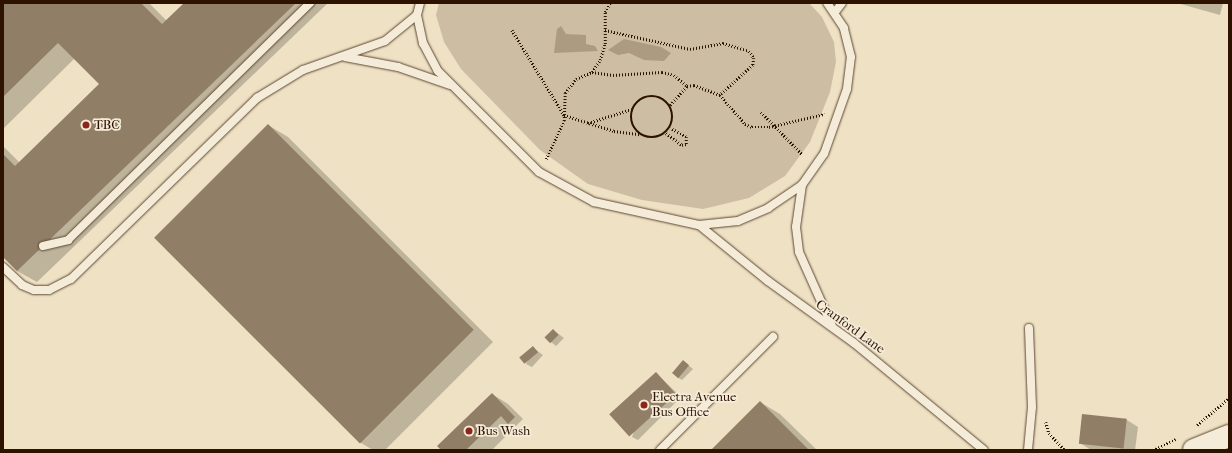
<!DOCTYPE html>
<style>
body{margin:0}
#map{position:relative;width:1232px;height:453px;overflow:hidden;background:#eee1c4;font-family:"IM FELL French Canon",serif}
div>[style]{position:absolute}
.green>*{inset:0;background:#cdbea3}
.water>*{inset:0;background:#ac9b81}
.shadow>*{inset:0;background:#0003}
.building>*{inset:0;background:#917e66;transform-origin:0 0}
.path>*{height:2.5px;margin-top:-1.25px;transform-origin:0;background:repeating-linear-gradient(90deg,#2d1200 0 1px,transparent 0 3px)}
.path>.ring{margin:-1.25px;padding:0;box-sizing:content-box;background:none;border:2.5px solid #2d1200;border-radius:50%}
.roads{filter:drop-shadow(0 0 1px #5d4631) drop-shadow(0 0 1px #5d4631)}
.lane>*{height:8px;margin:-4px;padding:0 4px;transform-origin:4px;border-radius:4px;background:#f4ecd9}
.secondary>*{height:22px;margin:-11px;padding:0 11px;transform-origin:11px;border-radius:11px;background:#f4ecd9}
.dots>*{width:11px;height:11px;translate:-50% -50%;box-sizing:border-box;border:2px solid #f4ecd9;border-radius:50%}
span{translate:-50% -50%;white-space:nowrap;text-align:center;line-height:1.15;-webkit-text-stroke:3.5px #f4ecd9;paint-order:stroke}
.poi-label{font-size:13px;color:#2d1200}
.left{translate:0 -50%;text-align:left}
.street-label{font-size:13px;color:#2d1200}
.frame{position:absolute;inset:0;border:4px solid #2d1200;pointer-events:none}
</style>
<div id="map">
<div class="green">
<div style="clip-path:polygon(439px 3px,809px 3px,822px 17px,834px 42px,836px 62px,830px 92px,810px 142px,785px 176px,749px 198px,703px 209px,642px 200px,588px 184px,540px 150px,461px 69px,444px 42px,436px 15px)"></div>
</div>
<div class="water">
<div style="clip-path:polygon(561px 26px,566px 34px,586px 35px,586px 44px,595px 46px,598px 51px,554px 53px,557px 29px)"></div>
<div style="clip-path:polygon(624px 39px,661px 47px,671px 53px,664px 61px,644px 60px,629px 53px,618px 55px,608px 50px)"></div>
</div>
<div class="shadow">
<div style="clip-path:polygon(3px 3px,149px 3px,167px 21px,185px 3px,328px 3px,37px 282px,17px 271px,3px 256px,3px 146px,20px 163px,100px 84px,75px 58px,3px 129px)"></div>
<div style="clip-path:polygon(1177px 3px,1223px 3px,1220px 15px)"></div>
<div style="clip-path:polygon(268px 125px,288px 137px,493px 342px,385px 450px,373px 450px,361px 443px)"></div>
<div style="clip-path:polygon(553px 330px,564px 338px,556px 346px,545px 337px)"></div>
<div style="clip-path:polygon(533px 348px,543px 355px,532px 367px,526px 364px)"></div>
<div style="clip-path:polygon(683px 361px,693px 369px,682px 380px,677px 377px)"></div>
<div style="clip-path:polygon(656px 373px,681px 397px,638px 440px,632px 437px)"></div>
<div style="clip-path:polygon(492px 394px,508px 404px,523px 419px,492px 450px,442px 450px)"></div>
<div style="clip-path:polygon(760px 402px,780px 414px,817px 450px,713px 450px)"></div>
<div style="clip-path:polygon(1127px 420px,1138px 427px,1135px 450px,1091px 450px,1080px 443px)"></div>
</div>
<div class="building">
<div style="clip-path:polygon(3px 3px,141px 3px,162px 24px,184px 3px,296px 3px,17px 271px,3px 257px,3px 154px,15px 166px,99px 84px,58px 43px,3px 97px)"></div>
<div style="left:268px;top:124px;width:291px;height:161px;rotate:45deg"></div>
<div style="left:553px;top:329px;width:8px;height:12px;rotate:45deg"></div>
<div style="left:533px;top:346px;width:8px;height:18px;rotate:50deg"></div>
<div style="left:683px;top:360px;width:8px;height:17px;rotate:40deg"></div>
<div style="left:656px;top:372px;width:30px;height:63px;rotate:48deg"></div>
<div style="clip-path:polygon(492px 393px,515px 417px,508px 424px,501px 416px,466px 450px,441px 450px,437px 446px)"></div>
<div style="clip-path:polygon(760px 401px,809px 450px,711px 450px)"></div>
<div style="left:1082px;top:414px;width:45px;height:30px;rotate:6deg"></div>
</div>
<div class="path">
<div style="left:512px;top:30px;width:100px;rotate:58.5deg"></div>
<div style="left:564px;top:115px;width:52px;rotate:17.7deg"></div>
<div style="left:614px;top:131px;width:26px;rotate:7deg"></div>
<div style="left:605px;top:30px;width:87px;rotate:12.6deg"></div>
<div style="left:690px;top:49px;width:34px;rotate:-10deg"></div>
<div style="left:723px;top:43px;width:27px;rotate:17deg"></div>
<div style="left:749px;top:51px;width:9px;rotate:54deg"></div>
<div style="left:754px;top:58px;width:7px;rotate:98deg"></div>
<div style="left:753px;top:65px;width:45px;rotate:137.7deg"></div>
<div style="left:592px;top:72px;width:21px;rotate:8deg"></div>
<div style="left:613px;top:75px;width:49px;rotate:-3.5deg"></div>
<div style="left:662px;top:72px;width:12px;rotate:14deg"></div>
<div style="left:674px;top:75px;width:17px;rotate:40deg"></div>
<div class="ring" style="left:631px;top:96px;width:39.5px;height:39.5px"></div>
<div style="left:670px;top:105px;width:25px;rotate:-48deg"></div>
<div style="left:687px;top:86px;width:7px;rotate:-8deg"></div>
<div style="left:694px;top:85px;width:28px;rotate:21deg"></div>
<div style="left:720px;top:95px;width:38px;rotate:49deg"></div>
<div style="left:745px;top:124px;width:8px;rotate:23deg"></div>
<div style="left:752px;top:127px;width:17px"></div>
<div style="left:769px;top:127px;width:57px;rotate:-13.3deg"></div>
<div style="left:761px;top:112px;width:59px;rotate:45.7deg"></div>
<div style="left:588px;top:123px;width:46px;rotate:-17.7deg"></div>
<div style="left:666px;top:133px;width:20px;rotate:37deg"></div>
<div style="left:682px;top:145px;width:4px;rotate:-14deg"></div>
<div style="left:686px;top:144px;width:7px;rotate:-90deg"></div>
<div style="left:686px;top:137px;width:18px;rotate:-151deg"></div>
<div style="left:546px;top:159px;width:42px;rotate:-64.7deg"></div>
<div style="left:564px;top:121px;width:28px;rotate:-88deg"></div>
<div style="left:565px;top:93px;width:18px;rotate:-52deg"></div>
<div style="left:576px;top:79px;width:17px;rotate:-24deg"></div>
<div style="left:592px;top:72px;width:14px;rotate:-56deg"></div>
<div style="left:600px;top:60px;width:17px;rotate:-73deg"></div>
<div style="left:605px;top:44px;width:32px;rotate:-90deg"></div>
<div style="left:605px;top:12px;width:10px;rotate:-61deg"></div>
<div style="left:1046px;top:422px;width:11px;rotate:75deg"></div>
<div style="left:1049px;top:433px;width:23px;rotate:47deg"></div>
<div style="left:1197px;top:425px;width:42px;rotate:-40.2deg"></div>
<div style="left:1153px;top:450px;width:25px;rotate:-26deg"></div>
</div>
<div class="roads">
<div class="lane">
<div style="left:420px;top:3px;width:12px;rotate:104deg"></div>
<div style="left:417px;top:15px;width:29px;rotate:78deg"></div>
<div style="left:423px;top:43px;width:32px;rotate:62deg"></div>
<div style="left:438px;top:71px;width:143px;rotate:45deg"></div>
<div style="left:539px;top:172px;width:63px;rotate:28.6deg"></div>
<div style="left:594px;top:202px;width:107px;rotate:12.4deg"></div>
<div style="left:699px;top:225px;width:39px;rotate:-6deg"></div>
<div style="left:738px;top:221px;width:33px;rotate:-23deg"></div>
<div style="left:768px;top:208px;width:41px;rotate:-34.1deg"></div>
<div style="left:802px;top:185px;width:38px;rotate:-55deg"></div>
<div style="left:824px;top:154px;width:69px;rotate:-70.5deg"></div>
<div style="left:847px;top:89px;width:32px;rotate:-83deg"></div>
<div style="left:851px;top:57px;width:30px;rotate:-104deg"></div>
<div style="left:844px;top:28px;width:30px;rotate:-124deg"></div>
<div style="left:835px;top:12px;width:11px;rotate:-52deg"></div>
<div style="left:345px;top:57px;width:54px;rotate:10.7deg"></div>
<div style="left:398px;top:67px;width:55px;rotate:19.1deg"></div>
<div style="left:802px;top:185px;width:42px;rotate:98.1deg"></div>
<div style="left:796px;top:227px;width:25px;rotate:83deg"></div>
<div style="left:799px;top:252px;width:81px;rotate:66deg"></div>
<div style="left:699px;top:225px;width:89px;rotate:39.1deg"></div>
<div style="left:768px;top:281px;width:106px;rotate:35.8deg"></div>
<div style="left:854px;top:343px;width:168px;rotate:39.5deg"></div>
<div style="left:43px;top:246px;width:26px;rotate:-13deg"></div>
<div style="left:68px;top:240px;width:339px;rotate:-44.4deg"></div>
<div style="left:3px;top:267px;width:26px;rotate:43deg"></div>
<div style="left:22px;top:285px;width:13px;rotate:23deg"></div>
<div style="left:34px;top:290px;width:15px"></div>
<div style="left:49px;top:290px;width:25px;rotate:-27deg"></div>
<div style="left:71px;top:279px;width:260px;rotate:-44.2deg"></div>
<div style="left:257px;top:98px;width:54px;rotate:-31.3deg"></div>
<div style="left:303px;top:70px;width:87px;rotate:-19.5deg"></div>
<div style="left:385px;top:41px;width:41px;rotate:-39.1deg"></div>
<div style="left:660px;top:450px;width:160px;rotate:-45deg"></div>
<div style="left:1028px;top:450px;width:43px;rotate:-84.7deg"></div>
<div style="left:1032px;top:407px;width:79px;rotate:-92.2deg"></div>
</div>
<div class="secondary">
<div style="left:1194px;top:450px;width:38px;rotate:-22deg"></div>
</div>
</div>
<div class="dots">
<div style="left:86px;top:125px;background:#8f2418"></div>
<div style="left:644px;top:405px;background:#8f2418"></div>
<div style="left:469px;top:431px;background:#8f2418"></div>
</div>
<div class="poi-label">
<span class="left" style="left:94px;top:125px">TBC</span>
<span class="left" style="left:652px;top:405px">Electra Avenue<br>Bus Office</span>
<span class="left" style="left:477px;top:431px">Bus Wash</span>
</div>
<div class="street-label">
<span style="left:850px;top:327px;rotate:36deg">Cranford Lane</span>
</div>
<div class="frame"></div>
</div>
